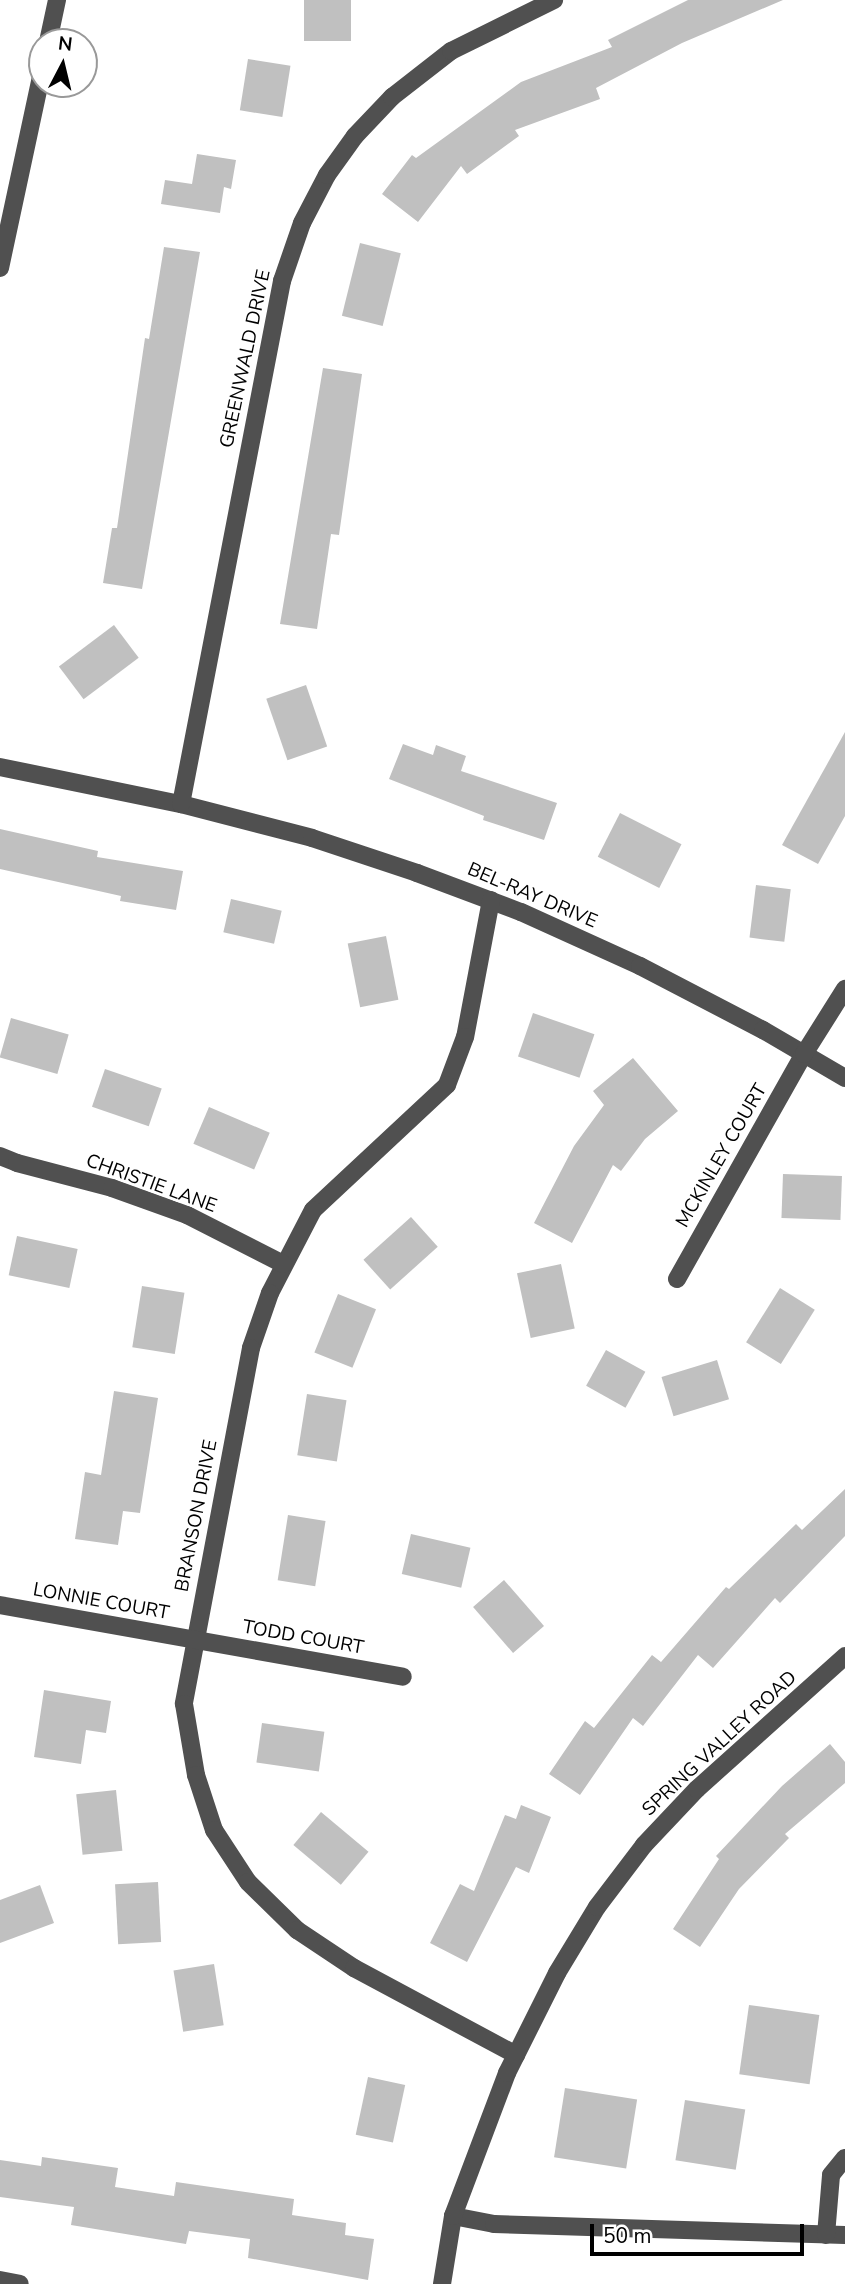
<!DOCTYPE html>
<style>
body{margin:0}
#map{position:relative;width:845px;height:2284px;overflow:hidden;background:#fff;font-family:"Nunito Sans",sans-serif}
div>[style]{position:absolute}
.building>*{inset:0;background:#c0c0c0;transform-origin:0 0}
.minor>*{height:18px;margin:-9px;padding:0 9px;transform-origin:9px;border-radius:9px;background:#505050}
span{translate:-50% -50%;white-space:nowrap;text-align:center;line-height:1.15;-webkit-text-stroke:5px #fff;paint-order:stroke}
.street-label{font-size:19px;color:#000}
.north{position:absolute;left:28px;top:28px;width:70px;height:70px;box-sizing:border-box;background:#fff;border:2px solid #999;border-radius:50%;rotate:7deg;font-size:19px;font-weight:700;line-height:28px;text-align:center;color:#000}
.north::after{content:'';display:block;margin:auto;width:24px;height:32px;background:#000;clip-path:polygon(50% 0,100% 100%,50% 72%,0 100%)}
.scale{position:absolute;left:590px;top:2224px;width:214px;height:32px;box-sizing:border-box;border:4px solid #000;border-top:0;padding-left:9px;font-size:21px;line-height:24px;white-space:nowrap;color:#000;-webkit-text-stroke:5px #fff;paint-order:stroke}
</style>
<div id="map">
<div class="building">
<div style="left:304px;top:0;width:47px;height:41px"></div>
<div style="clip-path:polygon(688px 0,783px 0,682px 43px,596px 88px,600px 99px,515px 130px,519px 136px,467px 174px,461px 166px,418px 222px,382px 194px,412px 155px,416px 158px,521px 82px,612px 47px,608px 40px)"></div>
<div style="left:248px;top:59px;width:43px;height:52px;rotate:9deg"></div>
<div style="clip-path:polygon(197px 154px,236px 160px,231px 189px,224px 187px,220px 213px,161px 204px,165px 180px,192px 184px)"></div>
<div style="left:360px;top:243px;width:42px;height:75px;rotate:14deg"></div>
<div style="clip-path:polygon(164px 247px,200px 252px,142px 589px,103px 583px,112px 528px,117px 528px,145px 338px,149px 339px)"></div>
<div style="clip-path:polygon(323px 368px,362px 374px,339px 535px,331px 534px,317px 629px,280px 624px)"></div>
<div style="left:114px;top:625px;width:41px;height:69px;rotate:53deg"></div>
<div style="left:306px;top:685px;width:65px;height:42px;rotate:71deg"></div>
<div style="clip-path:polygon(845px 732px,845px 816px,818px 864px,782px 845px)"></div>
<div style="clip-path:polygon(403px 744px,433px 755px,436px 745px,466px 756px,461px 771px,557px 803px,544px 840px,483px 820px,484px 816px,389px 779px)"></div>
<div style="left:620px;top:813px;width:69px;height:49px;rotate:27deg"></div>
<div style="clip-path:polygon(0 829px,98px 851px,97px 857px,183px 871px,176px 910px,120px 901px,121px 896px,0 869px)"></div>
<div style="left:756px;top:885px;width:35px;height:53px;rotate:7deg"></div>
<div style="left:231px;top:899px;width:52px;height:34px;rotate:13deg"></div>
<div style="left:386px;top:936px;width:65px;height:39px;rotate:79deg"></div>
<div style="left:533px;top:1013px;width:65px;height:46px;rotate:19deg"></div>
<div style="left:11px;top:1018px;width:60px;height:41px;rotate:16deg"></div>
<div style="clip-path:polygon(633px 1058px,678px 1111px,645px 1139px,621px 1171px,613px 1165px,572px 1243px,534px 1223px,574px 1146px,604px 1105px,593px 1091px)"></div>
<div style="left:105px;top:1069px;width:60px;height:40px;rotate:19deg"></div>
<div style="left:209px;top:1107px;width:66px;height:40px;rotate:23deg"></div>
<div style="left:783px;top:1174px;width:59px;height:44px;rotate:2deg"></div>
<div style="left:411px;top:1217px;width:40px;height:64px;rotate:48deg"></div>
<div style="left:17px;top:1236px;width:62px;height:40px;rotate:12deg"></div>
<div style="left:561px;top:1264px;width:66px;height:45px;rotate:78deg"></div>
<div style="left:142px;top:1286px;width:43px;height:62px;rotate:9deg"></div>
<div style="left:780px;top:1288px;width:41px;height:64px;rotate:32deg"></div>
<div style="left:338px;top:1294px;width:41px;height:63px;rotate:22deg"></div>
<div style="left:606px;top:1350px;width:45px;height:41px;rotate:29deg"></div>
<div style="left:717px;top:1360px;width:41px;height:58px;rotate:73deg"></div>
<div style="clip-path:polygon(114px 1391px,158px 1398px,140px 1513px,123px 1511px,118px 1545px,75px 1539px,85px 1472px,101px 1475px)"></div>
<div style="left:307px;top:1394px;width:40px;height:62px;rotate:9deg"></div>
<div style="clip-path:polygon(845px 1489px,845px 1536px,780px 1603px,775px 1598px,713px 1668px,698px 1655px,643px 1726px,633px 1718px,580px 1795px,549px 1774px,585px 1721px,594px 1728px,652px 1655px,661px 1662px,726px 1587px,729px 1589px,796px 1524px,802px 1530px)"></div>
<div style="left:288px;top:1515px;width:38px;height:66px;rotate:9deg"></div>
<div style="left:411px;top:1534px;width:61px;height:41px;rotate:13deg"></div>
<div style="left:504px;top:1580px;width:61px;height:41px;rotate:49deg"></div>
<div style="clip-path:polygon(44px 1690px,111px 1701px,106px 1733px,86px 1730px,81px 1764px,34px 1757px)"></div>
<div style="left:262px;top:1723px;width:63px;height:40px;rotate:8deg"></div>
<div style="clip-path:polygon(830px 1744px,845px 1762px,845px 1783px,785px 1834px,789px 1838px,739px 1889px,700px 1947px,673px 1929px,719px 1859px,716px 1856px,782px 1786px)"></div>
<div style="left:116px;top:1790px;width:61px;height:40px;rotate:84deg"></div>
<div style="clip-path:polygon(521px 1805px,551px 1817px,529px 1873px,516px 1867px,467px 1962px,430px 1943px,460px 1884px,474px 1891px,505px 1815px,516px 1819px)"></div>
<div style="left:321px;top:1812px;width:62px;height:43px;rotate:40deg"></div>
<div style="left:158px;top:1882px;width:60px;height:43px;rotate:87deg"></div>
<div style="clip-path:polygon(40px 1885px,54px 1923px,0 1943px,0 1900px)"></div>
<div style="left:214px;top:1964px;width:62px;height:41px;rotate:81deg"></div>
<div style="left:749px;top:2005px;width:71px;height:70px;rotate:8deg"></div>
<div style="left:368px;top:2077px;width:38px;height:59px;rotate:12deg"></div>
<div style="left:565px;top:2088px;width:73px;height:70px;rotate:9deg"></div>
<div style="left:685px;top:2100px;width:61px;height:61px;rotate:9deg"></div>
<div style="clip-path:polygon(42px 2157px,118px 2168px,115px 2187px,174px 2196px,176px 2182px,294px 2199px,292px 2215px,346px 2223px,345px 2235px,374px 2239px,368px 2280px,248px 2258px,250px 2239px,189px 2231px,186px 2244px,71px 2225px,74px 2207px,0 2197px,0 2160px,41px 2166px)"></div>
</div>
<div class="minor">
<div style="left:48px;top:42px;width:43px;rotate:-77.9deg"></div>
<div style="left:0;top:268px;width:200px;rotate:-77.9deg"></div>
<div style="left:0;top:767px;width:185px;rotate:11.6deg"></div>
<div style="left:181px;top:804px;width:135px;rotate:14.5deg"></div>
<div style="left:312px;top:838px;width:111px;rotate:18.4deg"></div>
<div style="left:417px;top:873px;width:111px;rotate:20.6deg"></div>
<div style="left:521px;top:912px;width:131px;rotate:24.4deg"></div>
<div style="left:640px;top:966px;width:139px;rotate:27.5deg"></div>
<div style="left:763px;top:1030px;width:95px;rotate:30.3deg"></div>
<div style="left:181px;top:804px;width:533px;rotate:-79.07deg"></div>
<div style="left:282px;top:281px;width:61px;rotate:-71deg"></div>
<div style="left:302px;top:223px;width:54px;rotate:-62.5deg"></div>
<div style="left:327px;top:175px;width:48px;rotate:-54.3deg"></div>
<div style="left:355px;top:136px;width:54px;rotate:-46.5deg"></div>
<div style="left:392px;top:97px;width:75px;rotate:-37.9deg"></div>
<div style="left:451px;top:51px;width:115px;rotate:-26.3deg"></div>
<div style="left:491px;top:900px;width:139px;rotate:100.7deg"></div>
<div style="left:465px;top:1037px;width:51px;rotate:110.6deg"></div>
<div style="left:447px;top:1085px;width:183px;rotate:137deg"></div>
<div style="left:313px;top:1210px;width:93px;rotate:117.4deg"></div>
<div style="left:270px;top:1293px;width:58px;rotate:109.1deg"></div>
<div style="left:251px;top:1348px;width:362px;rotate:100.7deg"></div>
<div style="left:184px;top:1704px;width:72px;rotate:80.4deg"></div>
<div style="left:196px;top:1775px;width:58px;rotate:71.9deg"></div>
<div style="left:214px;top:1830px;width:62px;rotate:56.8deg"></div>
<div style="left:248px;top:1882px;width:69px;rotate:44.4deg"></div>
<div style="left:297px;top:1930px;width:69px;rotate:33.7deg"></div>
<div style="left:354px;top:1968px;width:184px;rotate:28.2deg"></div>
<div style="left:0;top:1156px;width:18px;rotate:22deg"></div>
<div style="left:17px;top:1163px;width:98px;rotate:14.7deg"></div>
<div style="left:112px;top:1188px;width:80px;rotate:19.8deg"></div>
<div style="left:187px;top:1215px;width:108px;rotate:27deg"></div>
<div style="left:677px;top:1279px;width:258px;rotate:-60.6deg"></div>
<div style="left:804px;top:1054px;width:77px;rotate:-57.8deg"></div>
<div style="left:0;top:1605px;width:409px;rotate:10.1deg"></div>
<div style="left:453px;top:2216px;width:42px;rotate:11deg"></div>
<div style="left:494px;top:2224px;width:351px;rotate:1.8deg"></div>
<div style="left:826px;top:2235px;width:60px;rotate:-85.2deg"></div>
<div style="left:831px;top:2175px;width:22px;rotate:-51deg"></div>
<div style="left:0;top:2280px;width:20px;rotate:11deg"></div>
<div style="left:442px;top:2284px;width:69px;rotate:-80.8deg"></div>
<div style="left:453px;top:2216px;width:153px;rotate:-69.3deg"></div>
<div style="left:507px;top:2073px;width:112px;rotate:-63.4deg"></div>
<div style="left:557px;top:1973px;width:77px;rotate:-58.8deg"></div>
<div style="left:597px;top:1907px;width:78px;rotate:-52.8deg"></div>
<div style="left:644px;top:1845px;width:77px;rotate:-46.6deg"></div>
<div style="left:697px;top:1789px;width:199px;rotate:-41.9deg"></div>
</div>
<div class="street-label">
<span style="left:246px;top:359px;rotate:-78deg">GREENWALD DRIVE</span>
<span style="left:532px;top:896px;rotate:23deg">BEL-RAY DRIVE</span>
<span style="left:722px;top:1156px;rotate:-60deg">MCKINLEY COURT</span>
<span style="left:151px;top:1184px;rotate:20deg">CHRISTIE LANE</span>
<span style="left:197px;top:1516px;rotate:-79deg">BRANSON DRIVE</span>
<span style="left:101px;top:1602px;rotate:10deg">LONNIE COURT</span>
<span style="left:303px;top:1638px;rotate:10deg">TODD COURT</span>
<span style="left:720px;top:1744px;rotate:-43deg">SPRING VALLEY ROAD</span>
</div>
<div class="north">N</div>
<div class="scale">50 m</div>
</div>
